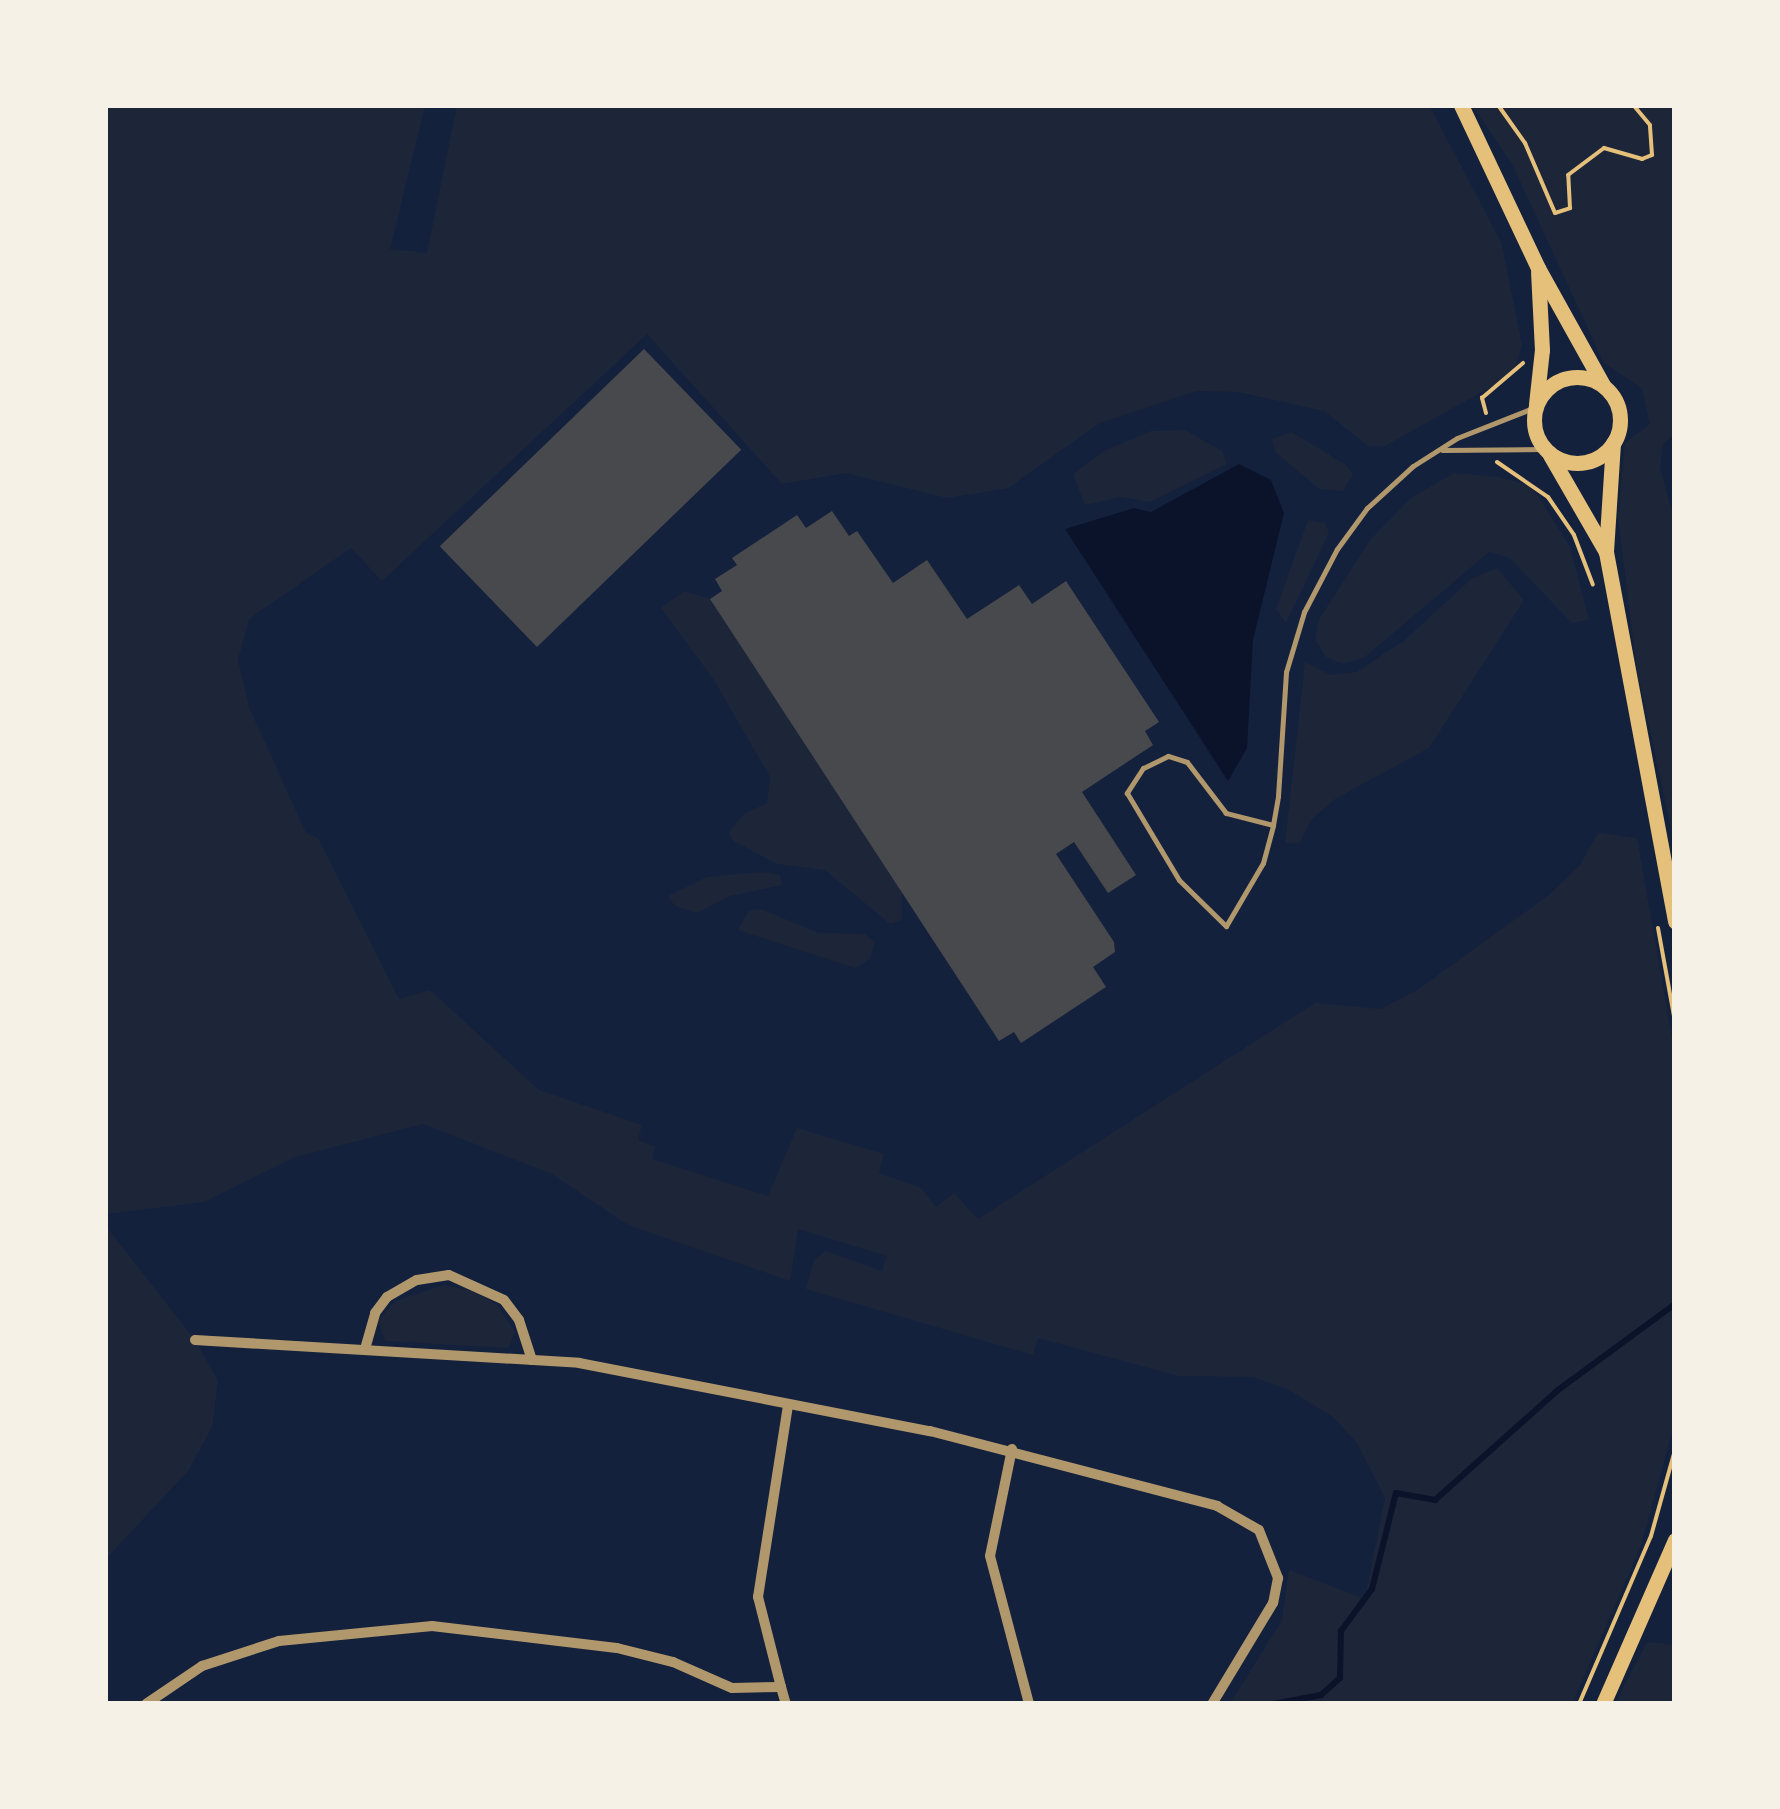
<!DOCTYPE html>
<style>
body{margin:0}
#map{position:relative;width:1780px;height:1809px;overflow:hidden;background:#14213d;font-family:"Open Sans",sans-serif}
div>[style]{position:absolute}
.green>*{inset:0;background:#1d2539}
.water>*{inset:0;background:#0b132b}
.stream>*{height:6px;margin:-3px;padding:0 3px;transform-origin:3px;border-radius:3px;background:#0b132b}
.building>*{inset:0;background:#48494c;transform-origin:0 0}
.path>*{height:4px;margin:-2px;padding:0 2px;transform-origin:2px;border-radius:2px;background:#e5c07b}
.service>*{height:5px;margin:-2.5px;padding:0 2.5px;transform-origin:2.5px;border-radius:2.5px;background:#b1986c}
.minor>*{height:10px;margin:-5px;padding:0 5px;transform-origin:5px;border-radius:5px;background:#b1986c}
.secondary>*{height:15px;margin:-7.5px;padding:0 7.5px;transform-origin:7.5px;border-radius:7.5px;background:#e5c07b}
.secondary>.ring{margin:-7.5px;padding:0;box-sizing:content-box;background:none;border:15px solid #e5c07b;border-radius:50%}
span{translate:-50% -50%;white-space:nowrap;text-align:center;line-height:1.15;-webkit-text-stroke:8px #f6f1e7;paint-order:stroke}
.frame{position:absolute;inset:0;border:108px solid #f6f1e7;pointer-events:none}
</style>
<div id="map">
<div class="green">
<div style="clip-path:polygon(105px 105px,425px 105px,390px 249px,427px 253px,457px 105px,1429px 105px,1501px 242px,1522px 344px,1516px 365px,1496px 384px,1385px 446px,1368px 446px,1324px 411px,1238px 392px,1196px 391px,1100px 423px,1008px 488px,947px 498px,846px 473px,782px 484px,647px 334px,382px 581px,351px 548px,249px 619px,238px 660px,249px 707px,306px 833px,318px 838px,399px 999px,430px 990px,539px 1090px,642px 1125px,638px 1140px,655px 1147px,652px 1159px,768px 1196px,797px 1128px,884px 1154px,879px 1173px,921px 1188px,936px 1207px,954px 1193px,978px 1219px,1315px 1003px,1381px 1009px,1417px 990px,1549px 895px,1580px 865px,1598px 833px,1637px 838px,1675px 1055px,1675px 1421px,1641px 1546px,1572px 1704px,1230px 1704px,1282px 1620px,1289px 1570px,1365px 1599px,1385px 1498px,1357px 1443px,1333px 1417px,1289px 1390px,1253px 1377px,1179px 1376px,1038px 1338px,1033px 1355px,806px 1289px,814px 1260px,826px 1251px,882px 1271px,887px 1256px,798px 1229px,790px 1281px,628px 1225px,552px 1174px,423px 1124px,295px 1157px,204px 1202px,105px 1214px)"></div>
<div style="clip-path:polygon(1472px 105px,1675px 105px,1675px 434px,1663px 444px,1660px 468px,1675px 522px,1675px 848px,1636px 664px,1618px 519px,1625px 443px,1650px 424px,1642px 388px,1604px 363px,1512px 164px)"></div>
<div style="clip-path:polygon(1185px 430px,1222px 451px,1227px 464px,1150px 502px,1121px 497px,1085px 505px,1073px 474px,1106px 450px,1151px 431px)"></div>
<div style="clip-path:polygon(1292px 432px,1346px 465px,1353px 474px,1343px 491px,1319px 489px,1275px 452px,1272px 439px)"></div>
<div style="clip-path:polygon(1454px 473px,1499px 477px,1528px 485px,1538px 496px,1570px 547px,1589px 620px,1572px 623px,1510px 558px,1489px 552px,1365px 657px,1343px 664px,1326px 657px,1316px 641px,1318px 621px,1370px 540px,1411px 498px)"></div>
<div style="clip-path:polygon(1308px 520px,1325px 523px,1329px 533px,1286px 623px,1276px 609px)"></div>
<div style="clip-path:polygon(1497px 568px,1524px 600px,1429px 748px,1335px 799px,1311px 820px,1300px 843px,1285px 843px,1305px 662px,1331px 675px,1357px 672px,1406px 639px,1471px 579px)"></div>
<div style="clip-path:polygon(684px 591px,710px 599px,902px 892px,902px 920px,890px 924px,825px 870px,777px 864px,732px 840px,729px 832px,744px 814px,767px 803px,770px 777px,714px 680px,661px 608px)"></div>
<div style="clip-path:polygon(763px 872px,780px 875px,782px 885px,730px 896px,697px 913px,675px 906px,668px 896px,707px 877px)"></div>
<div style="clip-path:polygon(761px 909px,819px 933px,865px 934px,875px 942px,870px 959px,855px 968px,738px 930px,749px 910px)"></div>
<div style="clip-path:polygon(105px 1225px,195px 1340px,218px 1381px,212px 1427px,188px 1471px,105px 1560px)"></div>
<div style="clip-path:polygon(444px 1285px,477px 1292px,498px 1306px,515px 1332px,508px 1348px,385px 1341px,378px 1321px,395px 1301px)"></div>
<div style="clip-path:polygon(1647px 1642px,1675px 1645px,1675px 1704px,1615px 1704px)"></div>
</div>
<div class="water">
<div style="clip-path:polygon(1239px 464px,1271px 480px,1284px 513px,1253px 640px,1247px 748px,1228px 781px,1065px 529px,1134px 508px,1151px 512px)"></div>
</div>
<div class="stream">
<div style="left:1273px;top:1704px;width:49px;rotate:-10.6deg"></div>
<div style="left:1321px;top:1695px;width:25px;rotate:-42deg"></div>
<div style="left:1340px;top:1678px;width:47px;rotate:-88.8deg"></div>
<div style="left:1341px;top:1631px;width:52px;rotate:-53.6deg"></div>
<div style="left:1372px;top:1589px;width:99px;rotate:-76deg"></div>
<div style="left:1396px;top:1493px;width:40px;rotate:10deg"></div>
<div style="left:1435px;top:1500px;width:165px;rotate:-41.8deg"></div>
<div style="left:1558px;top:1390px;width:145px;rotate:-36.3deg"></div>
</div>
<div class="building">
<div style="left:644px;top:349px;width:140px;height:284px;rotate:46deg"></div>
<div style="clip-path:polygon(832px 511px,849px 536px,857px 531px,893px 583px,927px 560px,967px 619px,1019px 585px,1032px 604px,1066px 581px,1159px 722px,1145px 731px,1153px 745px,1082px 792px,1136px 875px,1108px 893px,1074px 842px,1056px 854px,1114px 942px,1115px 952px,1093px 967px,1106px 987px,1021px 1043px,1014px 1032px,999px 1041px,710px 599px,722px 591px,715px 579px,737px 565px,732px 558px,797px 515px,806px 528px)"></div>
</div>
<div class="path">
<div style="left:1498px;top:105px;width:47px;rotate:54.6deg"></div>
<div style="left:1525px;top:143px;width:76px;rotate:66.8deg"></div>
<div style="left:1555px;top:213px;width:16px;rotate:-18deg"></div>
<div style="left:1570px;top:208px;width:33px;rotate:-93deg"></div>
<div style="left:1568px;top:175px;width:45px;rotate:-36.9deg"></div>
<div style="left:1604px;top:148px;width:40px;rotate:16deg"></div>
<div style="left:1642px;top:159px;width:11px;rotate:-22deg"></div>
<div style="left:1652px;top:155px;width:30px;rotate:-94deg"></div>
<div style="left:1650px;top:125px;width:26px;rotate:-130deg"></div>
<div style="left:1486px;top:413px;width:16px;rotate:-105deg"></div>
<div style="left:1482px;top:398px;width:54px;rotate:-40.5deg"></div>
<div style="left:1497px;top:462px;width:62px;rotate:34.5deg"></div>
<div style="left:1548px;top:497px;width:46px;rotate:55.6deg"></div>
<div style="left:1574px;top:535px;width:53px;rotate:69.2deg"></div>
<div style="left:1658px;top:928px;width:96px;rotate:79.7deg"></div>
<div style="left:1579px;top:1704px;width:183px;rotate:-66.8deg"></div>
<div style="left:1651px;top:1536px;width:89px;rotate:-74.4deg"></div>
</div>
<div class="service">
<div style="left:1442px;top:450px;width:101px;rotate:-0.6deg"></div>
<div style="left:1273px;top:825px;width:49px;rotate:-165.7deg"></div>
<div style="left:1226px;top:813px;width:64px;rotate:-127.4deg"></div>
<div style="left:1187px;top:762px;width:20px;rotate:-162deg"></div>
<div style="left:1168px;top:756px;width:28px;rotate:154deg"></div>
<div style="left:1143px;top:768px;width:30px;rotate:123deg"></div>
<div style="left:1127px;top:793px;width:101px;rotate:59.1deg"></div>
<div style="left:1179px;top:880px;width:66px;rotate:44.4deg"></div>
<div style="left:1226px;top:926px;width:73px;rotate:-59.6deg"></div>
<div style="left:1263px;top:863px;width:39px;rotate:-75deg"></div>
<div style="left:1273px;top:825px;width:29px;rotate:-80deg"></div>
<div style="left:1278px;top:796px;width:124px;rotate:-86.3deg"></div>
<div style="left:1286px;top:672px;width:63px;rotate:-73.3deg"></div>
<div style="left:1304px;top:612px;width:71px;rotate:-62.4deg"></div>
<div style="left:1337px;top:549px;width:51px;rotate:-53.8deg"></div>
<div style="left:1367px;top:508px;width:62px;rotate:-42.4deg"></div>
<div style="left:1413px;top:466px;width:52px;rotate:-32.5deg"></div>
<div style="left:1457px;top:438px;width:82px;rotate:-21.5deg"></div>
</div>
<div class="minor">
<div style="left:195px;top:1340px;width:385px;rotate:3.4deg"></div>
<div style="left:579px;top:1363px;width:358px;rotate:11deg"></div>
<div style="left:930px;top:1431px;width:297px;rotate:14.6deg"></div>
<div style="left:1217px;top:1506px;width:48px;rotate:29.7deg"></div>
<div style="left:1259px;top:1530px;width:52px;rotate:68.4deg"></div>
<div style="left:1278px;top:1578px;width:25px;rotate:101deg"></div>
<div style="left:1273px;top:1603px;width:118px;rotate:121.1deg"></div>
<div style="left:365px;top:1349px;width:37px;rotate:-74deg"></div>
<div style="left:375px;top:1313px;width:20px;rotate:-53deg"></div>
<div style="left:387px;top:1297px;width:34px;rotate:-30deg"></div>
<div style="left:417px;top:1280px;width:32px;rotate:-9deg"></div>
<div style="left:449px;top:1275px;width:60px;rotate:24.4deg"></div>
<div style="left:504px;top:1300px;width:25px;rotate:53deg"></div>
<div style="left:519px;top:1320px;width:42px;rotate:72deg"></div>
<div style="left:1012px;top:1449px;width:109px;rotate:101.6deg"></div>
<div style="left:990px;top:1556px;width:153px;rotate:75.2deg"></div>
<div style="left:781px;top:1687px;width:93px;rotate:-104.3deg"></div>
<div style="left:758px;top:1597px;width:193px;rotate:-81.1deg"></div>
<div style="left:146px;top:1704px;width:68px;rotate:-34.2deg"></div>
<div style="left:202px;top:1666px;width:81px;rotate:-18deg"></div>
<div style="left:279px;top:1641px;width:154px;rotate:-5.6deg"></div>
<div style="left:432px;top:1626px;width:186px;rotate:6.8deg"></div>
<div style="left:617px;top:1648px;width:58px;rotate:14deg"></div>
<div style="left:673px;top:1662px;width:64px;rotate:23.8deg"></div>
<div style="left:732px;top:1688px;width:49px;rotate:-1.2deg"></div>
<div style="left:781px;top:1687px;width:18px;rotate:74deg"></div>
</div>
<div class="secondary">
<div style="left:1461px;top:105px;width:180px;rotate:64.7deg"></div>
<div style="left:1538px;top:268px;width:134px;rotate:60.9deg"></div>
<div class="ring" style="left:1534px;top:377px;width:71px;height:71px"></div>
<div style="left:1536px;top:404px;width:54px;rotate:-83.7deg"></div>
<div style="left:1542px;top:350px;width:78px;rotate:-92.9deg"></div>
<div style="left:1613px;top:443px;width:109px;rotate:93.7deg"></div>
<div style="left:1606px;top:552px;width:376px;rotate:79.4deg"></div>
<div style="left:1550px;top:455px;width:112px;rotate:60deg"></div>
<div style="left:1603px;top:1704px;width:179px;rotate:-66.3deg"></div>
</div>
<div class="frame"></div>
</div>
